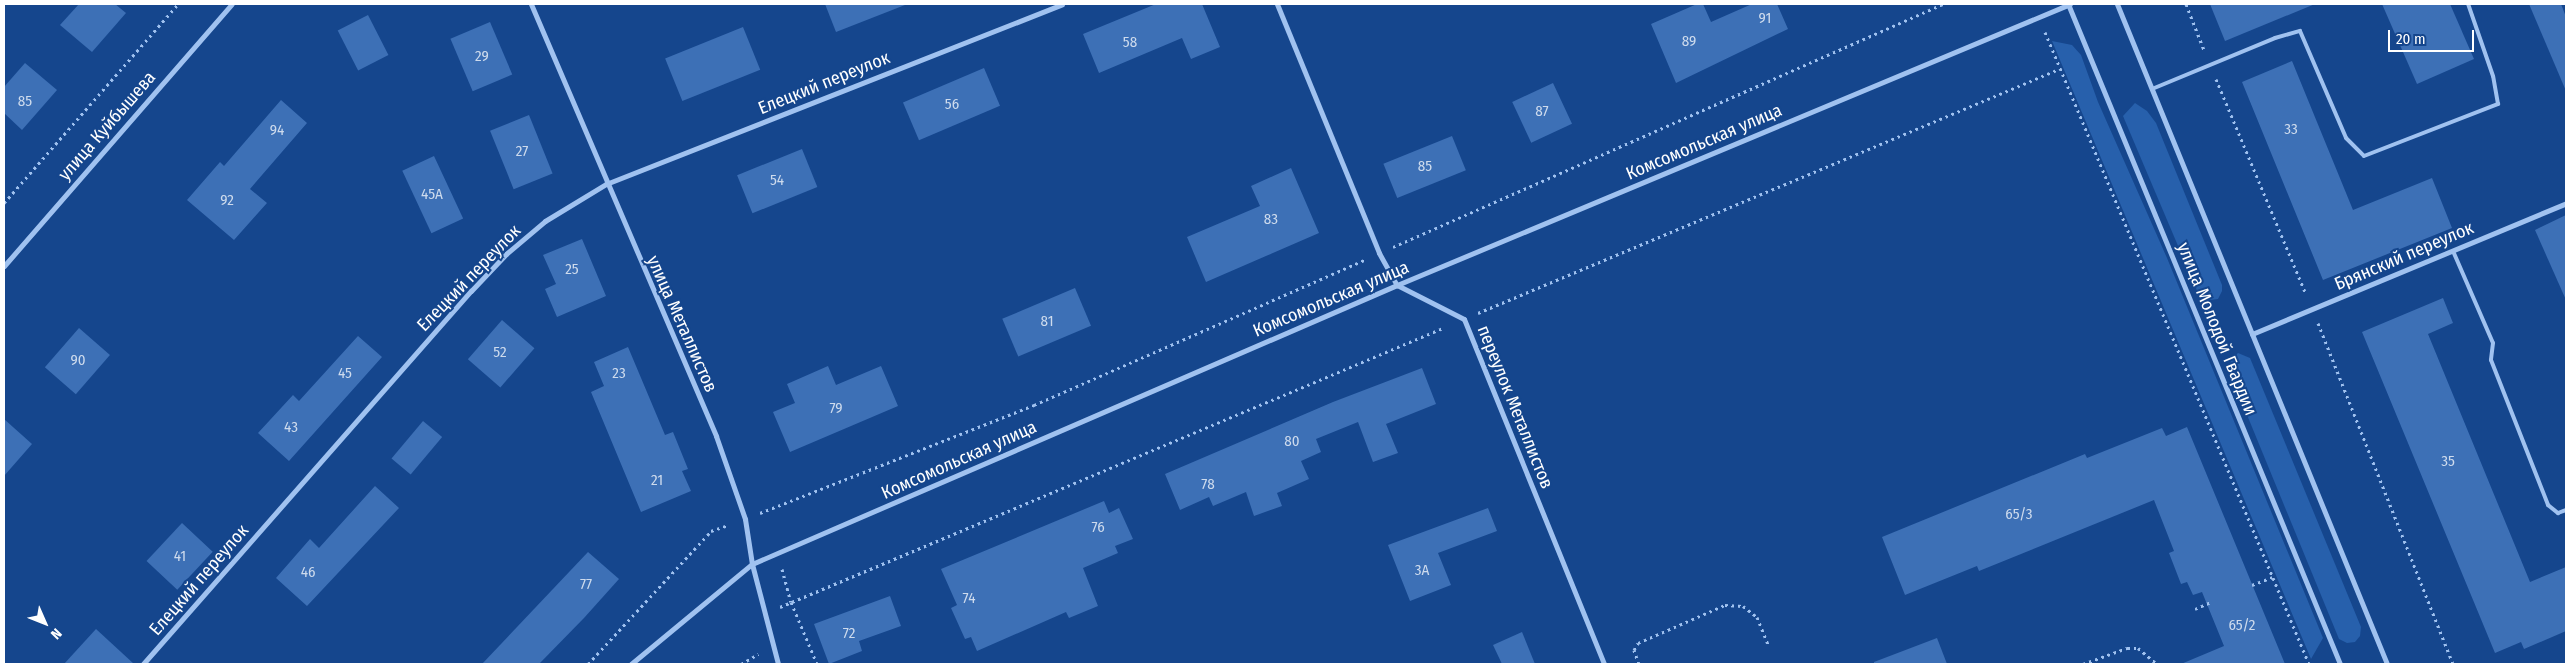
<!DOCTYPE html>
<meta charset="utf-8">
<style>
body{margin:0}
#map{position:relative;width:2570px;height:668px;overflow:hidden;background:#15468d;font-family:"Fira Sans Condensed",sans-serif}
div>[style]{position:absolute}
.green>*{inset:0;background:#2760ac}
.building>*{inset:0;background:#3d70b6;transform-origin:0 0}
.path>*{height:3px;margin-top:-1.5px;transform-origin:0;background:repeating-linear-gradient(90deg,#a0c2f0 0 2.5px,transparent 0 6.5px)}
.lane>*{height:4px;margin:-2px;padding:0 2px;transform-origin:2px;border-radius:2px;background:#a0c2f0}
.street>*{height:5px;margin:-2.5px;padding:0 2.5px;transform-origin:2.5px;border-radius:2.5px;background:#a0c2f0}
span{translate:-50% -50%;white-space:nowrap;text-align:center;line-height:1.15;-webkit-text-stroke:4px #15468d;paint-order:stroke}
.number-label{font-size:15px;color:#cedbed}
.number-label span{-webkit-text-stroke-width:0}
.street-label{font-size:18px;color:#fff}
.frame{position:absolute;inset:0;border:5px solid #fff;pointer-events:none}
.north{position:absolute;left:20px;top:598px;width:50px;height:50px;-webkit-text-stroke:4px #15468d;paint-order:stroke;rotate:134deg;font-size:14px;font-weight:700;line-height:20px;text-align:center;color:#fff}
.north::after{content:'';display:block;margin:auto;width:18px;height:22px;background:#fff;clip-path:polygon(50% 0,100% 100%,50% 72%,0 100%)}
.scale{position:absolute;left:2388px;top:30px;width:86px;height:22px;box-sizing:border-box;border:2px solid #fff;border-top:0;padding-left:6px;font-size:15px;line-height:18px;white-space:nowrap;color:#fff;-webkit-text-stroke:4px #15468d;paint-order:stroke}
</style>
<div id="map">
<div class="green">
<div style="clip-path:polygon(2052px 41px,2072px 45px,2081px 55px,2098px 102px,2167px 258px,2323px 638px,2311px 659px)"></div>
<div style="clip-path:polygon(2135px 103px,2147px 111px,2156px 123px,2222px 285px,2222px 291px,2218px 299px,2210px 300px,2198px 293px,2123px 116px)"></div>
<div style="clip-path:polygon(2238px 353px,2250px 358px,2361px 627px,2360px 636px,2355px 642px,2347px 643px,2339px 639px,2229px 371px,2231px 360px)"></div>
</div>
<div class="building">
<div style="clip-path:polygon(79px 4px,115px 4px,126px 13px,92px 52px,60px 25px)"></div>
<div style="clip-path:polygon(825px 4px,905px 4px,905px 5px,836px 32px)"></div>
<div style="clip-path:polygon(1156px 4px,1202px 4px,1220px 47px,1191px 59px,1182px 38px,1099px 73px,1083px 34px)"></div>
<div style="clip-path:polygon(1697px 4px,1703px 4px,1711px 22px,1752px 4px,1777px 4px,1788px 29px,1676px 83px,1651px 24px)"></div>
<div style="clip-path:polygon(2210px 4px,2315px 4px,2225px 41px)"></div>
<div style="clip-path:polygon(2382px 4px,2450px 4px,2474px 59px,2417px 84px)"></div>
<div style="clip-path:polygon(2529px 4px,2561px 4px,2566px 17px,2566px 91px)"></div>
<div style="left:368px;top:15px;width:45px;height:34px;rotate:63deg"></div>
<div style="left:490px;top:22px;width:57px;height:43px;rotate:67deg"></div>
<div style="left:743px;top:27px;width:46px;height:84px;rotate:68deg"></div>
<div style="clip-path:polygon(2292px 61px,2353px 210px,2432px 178px,2452px 228px,2323px 280px,2242px 82px)"></div>
<div style="clip-path:polygon(25px 63px,57px 90px,22px 130px,4px 113px,4px 87px)"></div>
<div style="left:984px;top:68px;width:41px;height:88px;rotate:67deg"></div>
<div style="left:1553px;top:83px;width:45px;height:45px;rotate:65deg"></div>
<div style="clip-path:polygon(281px 100px,307px 123px,250px 189px,267px 203px,234px 240px,187px 200px,220px 162px,224px 166px)"></div>
<div style="left:529px;top:115px;width:63px;height:42px;rotate:68deg"></div>
<div style="left:1452px;top:136px;width:37px;height:74px;rotate:68deg"></div>
<div style="left:802px;top:149px;width:41px;height:70px;rotate:68deg"></div>
<div style="left:434px;top:156px;width:69px;height:35px;rotate:65deg"></div>
<div style="clip-path:polygon(1291px 168px,1319px 233px,1206px 282px,1187px 237px,1260px 206px,1251px 186px)"></div>
<div style="clip-path:polygon(2566px 215px,2566px 300px,2535px 230px)"></div>
<div style="clip-path:polygon(582px 239px,606px 296px,557px 317px,545px 289px,556px 284px,543px 255px)"></div>
<div style="left:1075px;top:288px;width:41px;height:79px;rotate:67deg"></div>
<div style="clip-path:polygon(2443px 298px,2453px 323px,2428px 334px,2530px 582px,2566px 567px,2566px 631px,2524px 649px,2521px 642px,2495px 653px,2362px 332px)"></div>
<div style="left:502px;top:320px;width:43px;height:52px;rotate:41deg"></div>
<div style="left:79px;top:328px;width:41px;height:52px;rotate:41deg"></div>
<div style="clip-path:polygon(358px 336px,382px 357px,289px 461px,258px 433px,293px 395px,299px 401px)"></div>
<div style="clip-path:polygon(628px 347px,665px 435px,673px 432px,688px 469px,682px 471px,691px 491px,641px 512px,591px 392px,604px 386px,594px 362px)"></div>
<div style="clip-path:polygon(828px 366px,836px 385px,881px 366px,898px 406px,790px 452px,773px 412px,795px 403px,787px 384px)"></div>
<div style="clip-path:polygon(1422px 368px,1436px 404px,1386px 424px,1398px 453px,1373px 462px,1358px 422px,1316px 439px,1321px 452px,1301px 461px,1309px 479px,1277px 493px,1282px 506px,1254px 516px,1246px 492px,1213px 506px,1209px 497px,1180px 510px,1165px 474px,1333px 402px)"></div>
<div style="clip-path:polygon(4px 419px,32px 444px,4px 476px)"></div>
<div style="left:423px;top:421px;width:25px;height:49px;rotate:40deg"></div>
<div style="clip-path:polygon(2187px 427px,2285px 664px,2181px 664px,2224px 646px,2202px 592px,2193px 595px,2187px 582px,2181px 584px,2169px 553px,2174px 551px,2154px 500px,1979px 571px,1977px 566px,1905px 595px,1882px 537px,2085px 454px,2087px 458px,2162px 428px,2166px 436px)"></div>
<div style="clip-path:polygon(375px 486px,399px 508px,307px 606px,276px 578px,310px 539px,319px 548px)"></div>
<div style="clip-path:polygon(1104px 501px,1109px 513px,1119px 508px,1133px 539px,1115px 546px,1118px 553px,1083px 568px,1098px 606px,1069px 618px,1066px 612px,977px 651px,971px 637px,965px 639px,951px 608px,957px 605px,941px 569px)"></div>
<div style="clip-path:polygon(1488px 508px,1497px 531px,1438px 553px,1451px 585px,1410px 601px,1388px 545px)"></div>
<div style="left:182px;top:523px;width:42px;height:52px;rotate:43deg"></div>
<div style="clip-path:polygon(588px 552px,619px 579px,584px 618px,539px 664px,482px 664px)"></div>
<div style="clip-path:polygon(890px 596px,901px 626px,859px 641px,862px 651px,829px 664px,814px 624px)"></div>
<div style="clip-path:polygon(96px 629px,134px 664px,64px 664px)"></div>
<div style="clip-path:polygon(1522px 632px,1535px 664px,1502px 664px,1493px 645px)"></div>
<div style="clip-path:polygon(1937px 638px,1947px 664px,1874px 664px,1874px 662px)"></div>
</div>
<div class="path">
<div style="left:2186px;top:4px;width:49px;rotate:68.6deg"></div>
<div style="left:2045px;top:32px;width:685px;rotate:67.33deg"></div>
<div style="left:2216px;top:79px;width:233px;rotate:67.3deg"></div>
<div style="left:4px;top:203px;width:264px;rotate:-48.8deg"></div>
<div style="left:1393px;top:247px;width:601px;rotate:-23.84deg"></div>
<div style="left:1478px;top:313px;width:630px;rotate:-22.78deg"></div>
<div style="left:2318px;top:323px;width:367px;rotate:68.4deg"></div>
<div style="left:760px;top:513px;width:295px;rotate:-21.5deg"></div>
<div style="left:1034px;top:405px;width:361px;rotate:-23.7deg"></div>
<div style="left:782px;top:569px;width:34px;rotate:75deg"></div>
<div style="left:791px;top:602px;width:67px;rotate:67.2deg"></div>
<div style="left:2252px;top:585px;width:22px;rotate:-21deg"></div>
<div style="left:780px;top:607px;width:719px;rotate:-22.82deg"></div>
<div style="left:2195px;top:609px;width:17px;rotate:-24deg"></div>
<div style="left:588px;top:664px;width:181px;rotate:-47.2deg"></div>
<div style="left:711px;top:531px;width:18px;rotate:-19deg"></div>
<div style="left:741px;top:664px;width:20px;rotate:-30deg"></div>
<div style="left:1639px;top:664px;width:15px;rotate:-110deg"></div>
<div style="left:1634px;top:650px;width:8px;rotate:-60deg"></div>
<div style="left:1638px;top:643px;width:95px;rotate:-23.6deg"></div>
<div style="left:1725px;top:605px;width:18px;rotate:3deg"></div>
<div style="left:1743px;top:606px;width:18px;rotate:38deg"></div>
<div style="left:1757px;top:617px;width:31px;rotate:68deg"></div>
<div style="left:2083px;top:664px;width:47px;rotate:-20deg"></div>
<div style="left:2127px;top:648px;width:11px"></div>
<div style="left:2138px;top:648px;width:25px;rotate:40deg"></div>
</div>
<div class="lane">
<div style="left:2152px;top:89px;width:133px;rotate:-22.5deg"></div>
<div style="left:2275px;top:38px;width:26px;rotate:-16deg"></div>
<div style="left:2300px;top:31px;width:116px;rotate:66.7deg"></div>
<div style="left:2346px;top:138px;width:25px;rotate:45deg"></div>
<div style="left:2364px;top:156px;width:144px;rotate:-21.2deg"></div>
<div style="left:2498px;top:104px;width:28px;rotate:-100deg"></div>
<div style="left:2493px;top:76px;width:76px;rotate:-109.1deg"></div>
<div style="left:2453px;top:251px;width:100px;rotate:66.5deg"></div>
<div style="left:2493px;top:343px;width:17px;rotate:97deg"></div>
<div style="left:2491px;top:360px;width:156px;rotate:68.5deg"></div>
<div style="left:2548px;top:505px;width:13px;rotate:39deg"></div>
<div style="left:2558px;top:513px;width:9px;rotate:-21deg"></div>
</div>
<div class="street">
<div style="left:531px;top:4px;width:470px;rotate:66.8deg"></div>
<div style="left:716px;top:436px;width:88px;rotate:70.7deg"></div>
<div style="left:745px;top:519px;width:46px;rotate:81.2deg"></div>
<div style="left:752px;top:564px;width:103px;rotate:75.4deg"></div>
<div style="left:1277px;top:4px;width:269px;rotate:67.7deg"></div>
<div style="left:1379px;top:253px;width:37px;rotate:61deg"></div>
<div style="left:1397px;top:285px;width:75px;rotate:26.9deg"></div>
<div style="left:1464px;top:319px;width:372px;rotate:67.9deg"></div>
<div style="left:2068px;top:4px;width:714px;rotate:67.6deg"></div>
<div style="left:2117px;top:4px;width:713px;rotate:67.75deg"></div>
<div style="left:4px;top:266px;width:347px;rotate:-49deg"></div>
<div style="left:2252px;top:334px;width:340px;rotate:-22.6deg"></div>
<div style="left:143px;top:664px;width:497px;rotate:-48.7deg"></div>
<div style="left:471px;top:291px;width:51px;rotate:-46.6deg"></div>
<div style="left:506px;top:254px;width:51px;rotate:-40.2deg"></div>
<div style="left:545px;top:221px;width:71px;rotate:-31.2deg"></div>
<div style="left:606px;top:184px;width:490px;rotate:-21.5deg"></div>
<div style="left:631px;top:664px;width:157px;rotate:-39.6deg"></div>
<div style="left:752px;top:564px;width:703px;rotate:-23.39deg"></div>
<div style="left:1397px;top:285px;width:729px;rotate:-22.66deg"></div>
</div>
<div class="number-label">
<span style="left:1765px;top:19px">91</span>
<span style="left:1689px;top:42px">89</span>
<span style="left:1130px;top:43px">58</span>
<span style="left:482px;top:57px">29</span>
<span style="left:25px;top:102px">85</span>
<span style="left:952px;top:105px">56</span>
<span style="left:1542px;top:112px">87</span>
<span style="left:2291px;top:130px">33</span>
<span style="left:277px;top:131px">94</span>
<span style="left:522px;top:152px">27</span>
<span style="left:1425px;top:167px">85</span>
<span style="left:777px;top:181px">54</span>
<span style="left:432px;top:195px">45А</span>
<span style="left:227px;top:201px">92</span>
<span style="left:1271px;top:220px">83</span>
<span style="left:572px;top:270px">25</span>
<span style="left:1047px;top:322px">81</span>
<span style="left:500px;top:353px">52</span>
<span style="left:78px;top:361px">90</span>
<span style="left:345px;top:374px">45</span>
<span style="left:619px;top:374px">23</span>
<span style="left:836px;top:409px">79</span>
<span style="left:291px;top:428px">43</span>
<span style="left:1292px;top:442px">80</span>
<span style="left:2448px;top:462px">35</span>
<span style="left:657px;top:481px">21</span>
<span style="left:1208px;top:485px">78</span>
<span style="left:2019px;top:515px">65/3</span>
<span style="left:1098px;top:528px">76</span>
<span style="left:180px;top:557px">41</span>
<span style="left:1422px;top:571px">3А</span>
<span style="left:308px;top:573px">46</span>
<span style="left:586px;top:585px">77</span>
<span style="left:969px;top:599px">74</span>
<span style="left:2242px;top:626px">65/2</span>
<span style="left:849px;top:634px">72</span>
</div>
<div class="street-label">
<span style="left:824px;top:83px;rotate:-22deg">Елецкий переулок</span>
<span style="left:107px;top:126px;rotate:-49deg">улица Куйбышева</span>
<span style="left:1704px;top:142px;rotate:-23deg">Комсомольская улица</span>
<span style="left:2404px;top:256px;rotate:-23deg">Брянский переулок</span>
<span style="left:469px;top:278px;rotate:-46deg">Елецкий переулок</span>
<span style="left:1331px;top:299px;rotate:-23deg">Комсомольская улица</span>
<span style="left:682px;top:324px;rotate:66deg">улица Металлистов</span>
<span style="left:2217px;top:329px;rotate:68deg">улица Молодой Гвардии</span>
<span style="left:1515px;top:407px;rotate:68deg">переулок Металлистов</span>
<span style="left:959px;top:460px;rotate:-24deg">Комсомольская улица</span>
<span style="left:199px;top:580px;rotate:-49deg">Елецкий переулок</span>
</div>
<div class="frame"></div>
<div class="north">N</div>
<div class="scale">20 m</div>
</div>
